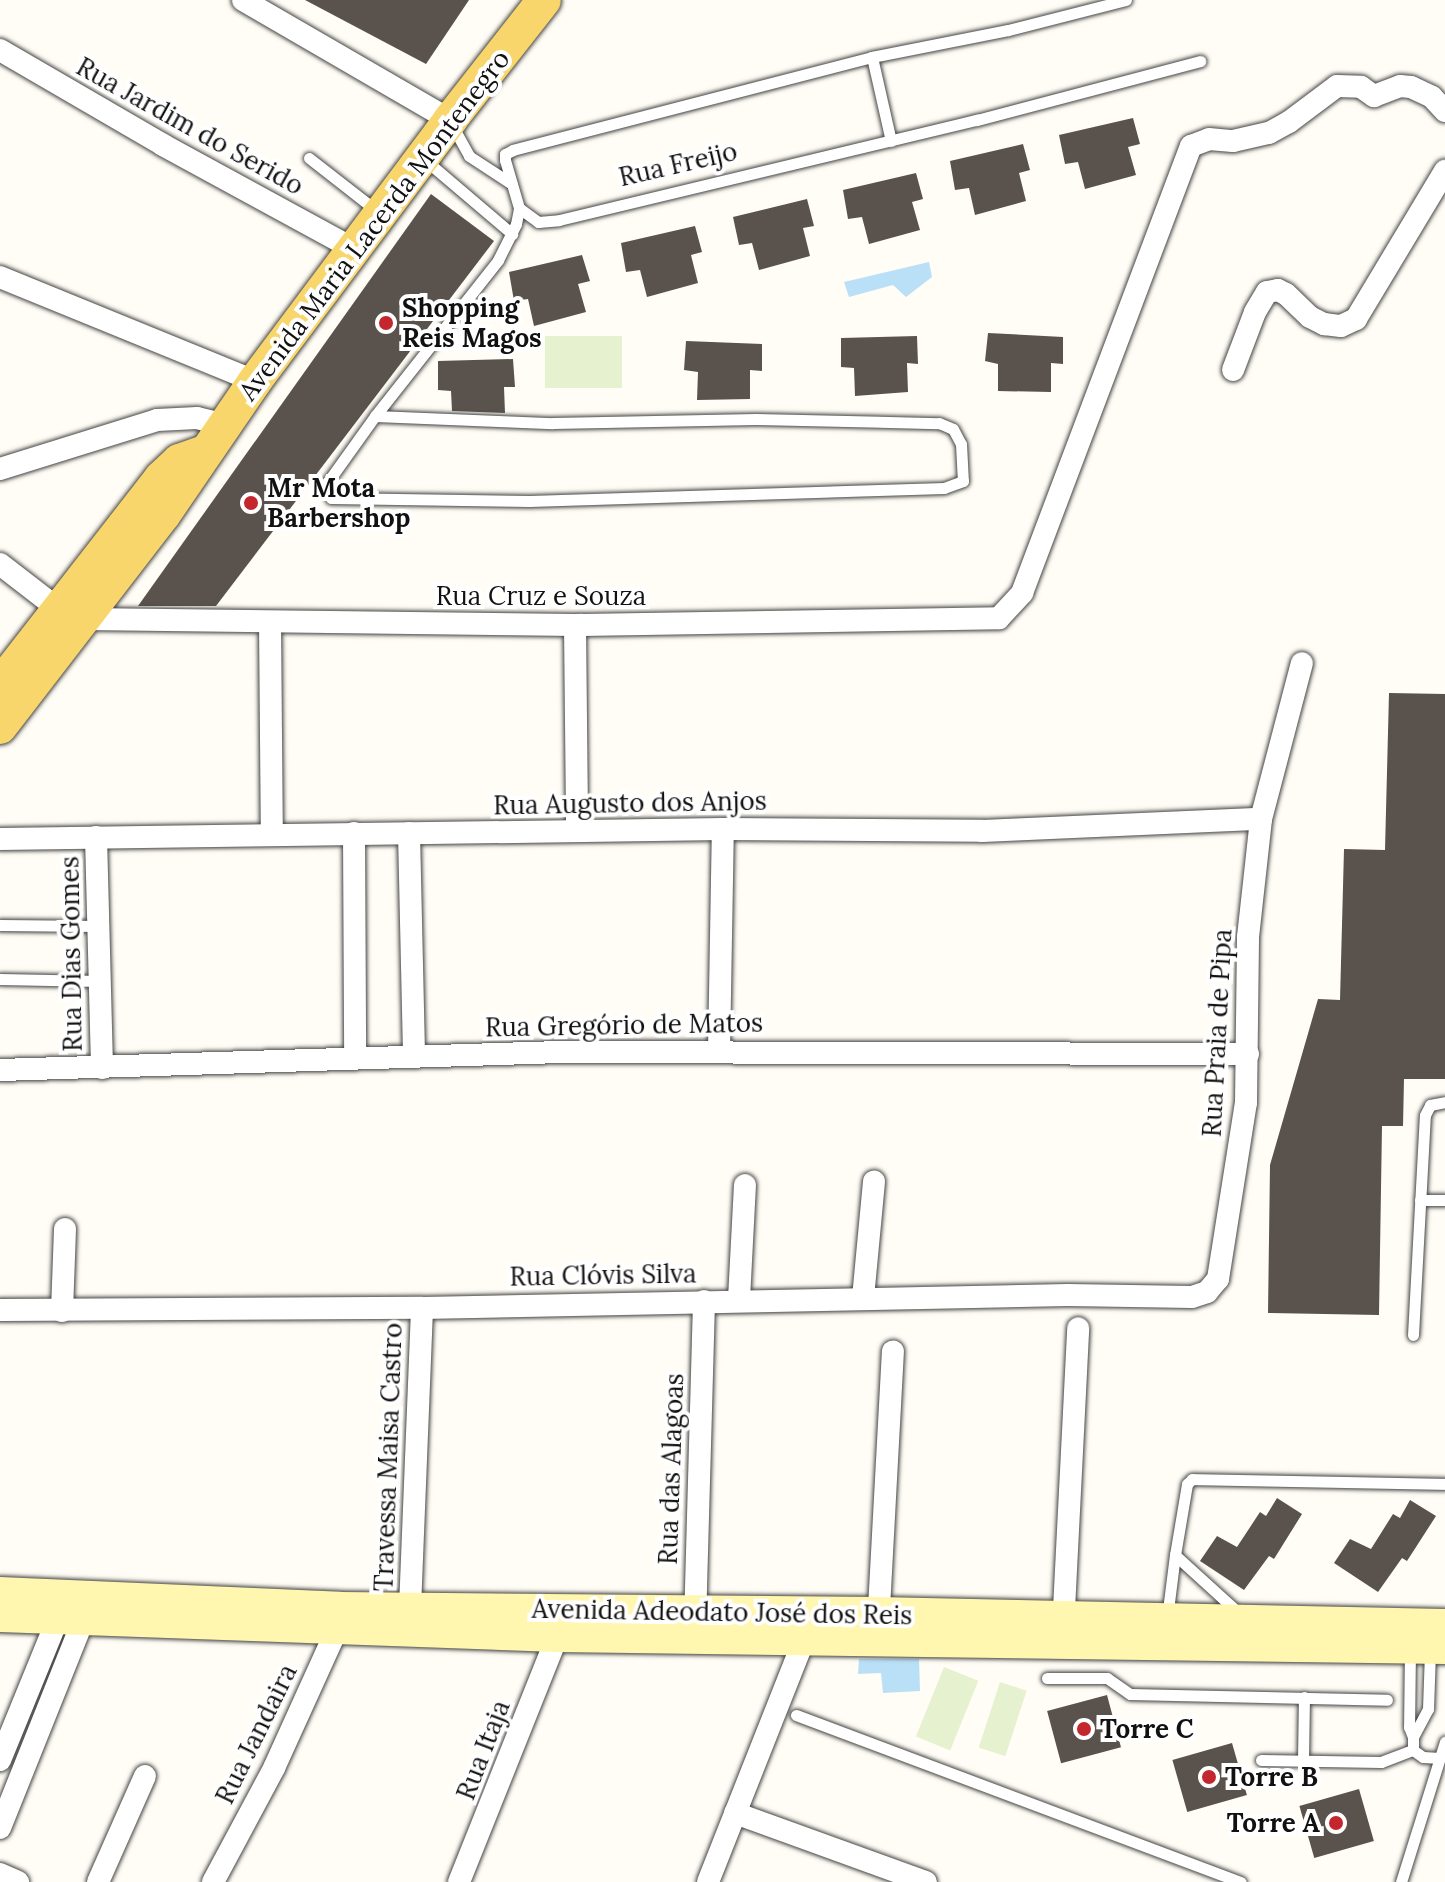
<!DOCTYPE html>
<meta charset="utf-8">
<style>
body{margin:0}
#map{position:relative;width:1445px;height:1882px;overflow:hidden;background:#fffdf5;font-family:Lora,serif}
div>[style]{position:absolute}
.pitch>*{inset:0;background:#e6f2cf;transform-origin:0 0}
.water>*{inset:0;background:#b9e0f7}
.building>*{inset:0;background:#5a524d;transform-origin:0 0}
.roads{filter:drop-shadow(0 0 2px #444) drop-shadow(0 0 2px #444)}
.service>*{height:11px;margin:-5.5px;padding:0 5.5px;transform-origin:5.5px;border-radius:5.5px;background:#fff}
.minor>*{height:22px;margin:-11px;padding:0 11px;transform-origin:11px;border-radius:11px;background:#fff}
.secondary>*{height:30px;margin:-15px;padding:0 15px;transform-origin:15px;border-radius:15px;background:#fff6b0}
.primary>*{height:34px;margin:-17px;padding:0 17px;transform-origin:17px;border-radius:17px;background:#f9d66b}
.dots>*{width:22px;height:22px;translate:-50% -50%;box-sizing:border-box;border:4px solid #fff;border-radius:50%}
span{translate:-50% -50%;white-space:nowrap;text-align:center;line-height:1.15;-webkit-text-stroke:8px #fff;paint-order:stroke}
.street-label{font-size:26px;color:#111}
.poi-label{font-size:26px;color:#111;font-weight:700}
.left{translate:0 -50%;text-align:left}
.right{translate:-100% -50%;text-align:right}
</style>
<div id="map">
<div class="pitch">
<div style="left:545px;top:336px;width:77px;height:52px"></div>
<div style="left:944px;top:1667px;width:37px;height:75px;rotate:22deg"></div>
<div style="left:1000px;top:1682px;width:28px;height:69px;rotate:18deg"></div>
</div>
<div class="water">
<div style="clip-path:polygon(929px 262px,932px 277px,906px 297px,893px 285px,849px 297px,844px 282px)"></div>
<div style="clip-path:polygon(859px 1659px,919px 1659px,920px 1691px,883px 1693px,881px 1673px,858px 1674px)"></div>
</div>
<div class="building">
<div style="clip-path:polygon(305px 0,469px 0,426px 64px)"></div>
<div style="clip-path:polygon(1133px 118px,1140px 144px,1128px 147px,1136px 175px,1085px 189px,1078px 162px,1065px 164px,1059px 135px)"></div>
<div style="clip-path:polygon(1023px 144px,1030px 170px,1019px 173px,1026px 201px,975px 215px,969px 188px,955px 190px,950px 161px)"></div>
<div style="clip-path:polygon(916px 173px,923px 199px,912px 202px,920px 230px,869px 244px,862px 217px,848px 219px,843px 190px)"></div>
<div style="clip-path:polygon(431px 194px,494px 241px,216px 606px,138px 606px)"></div>
<div style="clip-path:polygon(807px 199px,814px 226px,803px 228px,810px 256px,759px 270px,752px 243px,739px 245px,733px 217px)"></div>
<div style="clip-path:polygon(695px 226px,702px 252px,691px 255px,698px 283px,647px 297px,640px 270px,626px 272px,621px 243px)"></div>
<div style="clip-path:polygon(582px 255px,590px 281px,578px 284px,586px 312px,534px 326px,528px 299px,514px 301px,509px 272px)"></div>
<div style="clip-path:polygon(988px 333px,1063px 337px,1063px 364px,1051px 363px,1051px 392px,998px 391px,998px 364px,985px 361px)"></div>
<div style="clip-path:polygon(917px 336px,918px 364px,907px 363px,908px 392px,855px 396px,854px 368px,841px 367px,841px 338px)"></div>
<div style="clip-path:polygon(686px 341px,762px 344px,762px 371px,750px 370px,750px 399px,697px 400px,698px 372px,684px 370px)"></div>
<div style="clip-path:polygon(513px 359px,515px 387px,504px 387px,505px 413px,452px 411px,451px 391px,438px 390px,438px 361px)"></div>
<div style="clip-path:polygon(1389px 693px,1445px 694px,1445px 1079px,1404px 1079px,1403px 1126px,1382px 1126px,1379px 1315px,1268px 1313px,1270px 1165px,1318px 999px,1340px 1000px,1344px 849px,1385px 850px)"></div>
<div style="clip-path:polygon(1277px 1498px,1302px 1514px,1274px 1559px,1269px 1556px,1244px 1590px,1200px 1561px,1217px 1536px,1237px 1547px,1260px 1512px,1266px 1516px)"></div>
<div style="clip-path:polygon(1410px 1500px,1436px 1516px,1407px 1561px,1402px 1558px,1378px 1592px,1334px 1563px,1350px 1539px,1371px 1549px,1393px 1514px,1400px 1518px)"></div>
<div style="left:1107px;top:1695px;width:54px;height:62px;rotate:75deg"></div>
<div style="left:1232px;top:1743px;width:54px;height:62px;rotate:74deg"></div>
<div style="left:1359px;top:1789px;width:54px;height:62px;rotate:74deg"></div>
</div>
<div class="roads">
<div class="service">
<div style="left:1126px;top:0;width:122px;rotate:165.7deg"></div>
<div style="left:1008px;top:30px;width:139px;rotate:168.8deg"></div>
<div style="left:872px;top:57px;width:371px;rotate:165.5deg"></div>
<div style="left:513px;top:150px;width:9px;rotate:153deg"></div>
<div style="left:505px;top:154px;width:6px;rotate:90deg"></div>
<div style="left:505px;top:160px;width:50px;rotate:73.7deg"></div>
<div style="left:519px;top:208px;width:24px;rotate:36deg"></div>
<div style="left:538px;top:222px;width:21px;rotate:-5deg"></div>
<div style="left:559px;top:220px;width:430px;rotate:-13.5deg"></div>
<div style="left:977px;top:120px;width:231px;rotate:-14.8deg"></div>
<div style="left:872px;top:57px;width:86px;rotate:77.3deg"></div>
<div style="left:452px;top:125px;width:35px;rotate:61deg"></div>
<div style="left:469px;top:156px;width:51px;rotate:33.1deg"></div>
<div style="left:309px;top:158px;width:88px;rotate:38deg"></div>
<div style="left:424px;top:159px;width:116px;rotate:40.4deg"></div>
<div style="left:375px;top:416px;width:178px;rotate:2.3deg"></div>
<div style="left:553px;top:423px;width:203px;rotate:-1.1deg"></div>
<div style="left:756px;top:419px;width:183px;rotate:1.3deg"></div>
<div style="left:939px;top:423px;width:15px;rotate:23deg"></div>
<div style="left:953px;top:429px;width:17px;rotate:62deg"></div>
<div style="left:961px;top:444px;width:37px;rotate:87deg"></div>
<div style="left:963px;top:481px;width:20px;rotate:160deg"></div>
<div style="left:944px;top:488px;width:415px;rotate:178.2deg"></div>
<div style="left:529px;top:501px;width:198px;rotate:-179.1deg"></div>
<div style="left:331px;top:498px;width:16px;rotate:-105deg"></div>
<div style="left:327px;top:483px;width:82px;rotate:-54.4deg"></div>
<div style="left:375px;top:416px;width:199px;rotate:-51.7deg"></div>
<div style="left:498px;top:260px;width:40px;rotate:-63.4deg"></div>
<div style="left:516px;top:224px;width:16px;rotate:-79deg"></div>
<div style="left:0;top:925px;width:99px;rotate:0.6deg"></div>
<div style="left:0;top:979px;width:100px;rotate:1.1deg"></div>
<div style="left:1420px;top:1200px;width:25px"></div>
<div style="left:1413px;top:1335px;width:220px;rotate:-86.9deg"></div>
<div style="left:1425px;top:1115px;width:11px;rotate:-63deg"></div>
<div style="left:1430px;top:1105px;width:15px;rotate:-11deg"></div>
<div style="left:1175px;top:1555px;width:89px;rotate:42.3deg"></div>
<div style="left:1167px;top:1618px;width:64px;rotate:-82.8deg"></div>
<div style="left:1175px;top:1555px;width:72px;rotate:-80.4deg"></div>
<div style="left:1187px;top:1484px;width:7px;rotate:-45deg"></div>
<div style="left:1192px;top:1479px;width:253px;rotate:1.1deg"></div>
<div style="left:1410px;top:1649px;width:78px;rotate:90.7deg"></div>
<div style="left:1409px;top:1727px;width:11px;rotate:68deg"></div>
<div style="left:1047px;top:1678px;width:60px"></div>
<div style="left:1107px;top:1678px;width:28px;rotate:35deg"></div>
<div style="left:1130px;top:1694px;width:257px;rotate:1.3deg"></div>
<div style="left:796px;top:1715px;width:475px;rotate:20.6deg"></div>
<div style="left:1413px;top:1750px;width:13px;rotate:-90deg"></div>
<div style="left:1413px;top:1737px;width:32px;rotate:-62deg"></div>
<div style="left:1428px;top:1709px;width:58px;rotate:-88deg"></div>
<div style="left:1413px;top:1750px;width:12px;rotate:35deg"></div>
<div style="left:1423px;top:1757px;width:17px;rotate:3deg"></div>
<div style="left:1261px;top:1760px;width:120px;rotate:1deg"></div>
<div style="left:1381px;top:1762px;width:34px;rotate:-21deg"></div>
<div style="left:1303px;top:1760px;width:63px;rotate:-89.1deg"></div>
<div style="left:1401px;top:1882px;width:147px;rotate:-72.6deg"></div>
</div>
<div class="minor">
<div style="left:243px;top:0;width:239px;rotate:30.1deg"></div>
<div style="left:0;top:50px;width:189px;rotate:30.2deg"></div>
<div style="left:163px;top:145px;width:217px;rotate:28.6deg"></div>
<div style="left:0;top:277px;width:275px;rotate:22.2deg"></div>
<div style="left:1233px;top:370px;width:62px;rotate:-69.2deg"></div>
<div style="left:1255px;top:312px;width:23px;rotate:-59deg"></div>
<div style="left:1267px;top:292px;width:11px;rotate:-10deg"></div>
<div style="left:1278px;top:290px;width:9px;rotate:27deg"></div>
<div style="left:1286px;top:294px;width:33px;rotate:44deg"></div>
<div style="left:1310px;top:317px;width:16px;rotate:27deg"></div>
<div style="left:1324px;top:324px;width:17px;rotate:7deg"></div>
<div style="left:1341px;top:326px;width:17px;rotate:-25deg"></div>
<div style="left:1356px;top:319px;width:173px;rotate:-59deg"></div>
<div style="left:0;top:469px;width:164px;rotate:-17.3deg"></div>
<div style="left:157px;top:420px;width:40px;rotate:-2.9deg"></div>
<div style="left:197px;top:418px;width:29px;rotate:14deg"></div>
<div style="left:0;top:564px;width:72px;rotate:37.7deg"></div>
<div style="left:84px;top:619px;width:491px;rotate:0.7deg"></div>
<div style="left:575px;top:625px;width:424px;rotate:-0.9deg"></div>
<div style="left:999px;top:618px;width:34px;rotate:-47deg"></div>
<div style="left:1022px;top:593px;width:478px;rotate:-69.3deg"></div>
<div style="left:1191px;top:146px;width:19px;rotate:-21deg"></div>
<div style="left:1209px;top:139px;width:24px;rotate:5deg"></div>
<div style="left:1233px;top:141px;width:37px;rotate:-13deg"></div>
<div style="left:1269px;top:133px;width:23px;rotate:-29deg"></div>
<div style="left:1289px;top:122px;width:60px;rotate:-36.9deg"></div>
<div style="left:1337px;top:86px;width:24px;rotate:2deg"></div>
<div style="left:1361px;top:87px;width:16px;rotate:35deg"></div>
<div style="left:1374px;top:96px;width:28px;rotate:-21deg"></div>
<div style="left:1400px;top:86px;width:11px;rotate:5deg"></div>
<div style="left:1411px;top:87px;width:23px;rotate:25deg"></div>
<div style="left:1432px;top:97px;width:19px;rotate:47deg"></div>
<div style="left:270px;top:622px;width:211px;rotate:89.5deg"></div>
<div style="left:575px;top:625px;width:206px;rotate:89.4deg"></div>
<div style="left:354px;top:833px;width:223px;rotate:89.7deg"></div>
<div style="left:409px;top:833px;width:224px;rotate:88.7deg"></div>
<div style="left:96px;top:837px;width:231px;rotate:88.5deg"></div>
<div style="left:0;top:839px;width:723px;rotate:-0.79deg"></div>
<div style="left:723px;top:829px;width:259px;rotate:0.4deg"></div>
<div style="left:982px;top:831px;width:279px;rotate:-2.5deg"></div>
<div style="left:719px;top:1051px;width:222px;rotate:-89deg"></div>
<div style="left:0;top:1070px;width:560px;rotate:-1.84deg"></div>
<div style="left:560px;top:1052px;width:688px;rotate:0.17deg"></div>
<div style="left:863px;top:1298px;width:117px;rotate:-84.6deg"></div>
<div style="left:739px;top:1299px;width:114px;rotate:-87deg"></div>
<div style="left:0;top:1310px;width:422px;rotate:-0.3deg"></div>
<div style="left:422px;top:1308px;width:646px;rotate:-1.15deg"></div>
<div style="left:1068px;top:1295px;width:124px;rotate:0.9deg"></div>
<div style="left:1192px;top:1297px;width:16px;rotate:-18deg"></div>
<div style="left:1207px;top:1292px;width:17px;rotate:-50deg"></div>
<div style="left:1218px;top:1279px;width:178px;rotate:-81deg"></div>
<div style="left:1246px;top:1103px;width:166px;rotate:-89.3deg"></div>
<div style="left:1248px;top:937px;width:119px;rotate:-83.7deg"></div>
<div style="left:1261px;top:819px;width:161px;rotate:-75.3deg"></div>
<div style="left:62px;top:1311px;width:82px;rotate:-87.9deg"></div>
<div style="left:410px;top:1608px;width:300px;rotate:-87.7deg"></div>
<div style="left:695px;top:1624px;width:323px;rotate:-88.4deg"></div>
<div style="left:878px;top:1627px;width:276px;rotate:-86.9deg"></div>
<div style="left:1063px;top:1629px;width:301px;rotate:-87.1deg"></div>
<div style="left:0;top:1760px;width:166px;rotate:-67.8deg"></div>
<div style="left:735px;top:1813px;width:203px;rotate:19.9deg"></div>
<div style="left:0;top:1828px;width:235px;rotate:-68.2deg"></div>
<div style="left:0;top:1874px;width:20px;rotate:24deg"></div>
<div style="left:98px;top:1882px;width:116px;rotate:-66.1deg"></div>
<div style="left:213px;top:1882px;width:129px;rotate:-61.8deg"></div>
<div style="left:274px;top:1768px;width:153px;rotate:-65.6deg"></div>
<div style="left:337px;top:1629px;width:13px;rotate:-81deg"></div>
<div style="left:459px;top:1882px;width:264px;rotate:-68.2deg"></div>
<div style="left:708px;top:1882px;width:260px;rotate:-68.4deg"></div>
<div style="left:804px;top:1640px;width:14px;rotate:-78deg"></div>
</div>
<div class="secondary">
<div style="left:0;top:1592px;width:340px;rotate:2.5deg"></div>
<div style="left:340px;top:1607px;width:539px;rotate:0.53deg"></div>
<div style="left:879px;top:1612px;width:566px;rotate:1.21deg"></div>
<div style="left:0;top:1617px;width:557px;rotate:2.06deg"></div>
<div style="left:557px;top:1637px;width:888px;rotate:0.77deg"></div>
</div>
<div class="primary">
<div style="left:0;top:685px;width:262px;rotate:-52.1deg"></div>
<div style="left:161px;top:478px;width:25px;rotate:-43deg"></div>
<div style="left:179px;top:461px;width:24px;rotate:-19deg"></div>
<div style="left:0;top:727px;width:269px;rotate:-52.4deg"></div>
<div style="left:164px;top:514px;width:161px;rotate:-55.6deg"></div>
<div style="left:255px;top:381px;width:326px;rotate:-53.2deg"></div>
<div style="left:450px;top:120px;width:152px;rotate:-51.9deg"></div>
</div>
</div>
<div class="dots">
<div style="left:386px;top:323px;background:#c4262e"></div>
<div style="left:251px;top:503px;background:#c4262e"></div>
<div style="left:1084px;top:1729px;background:#c4262e"></div>
<div style="left:1209px;top:1777px;background:#c4262e"></div>
<div style="left:1336px;top:1823px;background:#c4262e"></div>
</div>
<div class="street-label">
<span style="left:190px;top:126px;rotate:29deg">Rua Jardim do Serido</span>
<span style="left:678px;top:164px;rotate:-13deg">Rua Freijo</span>
<span style="left:374px;top:225px;rotate:-53deg">Avenida Maria Lacerda Montenegro</span>
<span style="left:541px;top:596px">Rua Cruz e Souza</span>
<span style="left:630px;top:803px;rotate:-1deg">Rua Augusto dos Anjos</span>
<span style="left:71px;top:954px;rotate:-91deg">Rua Dias Gomes</span>
<span style="left:624px;top:1025px;rotate:-1deg">Rua Gregório de Matos</span>
<span style="left:1217px;top:1033px;rotate:-87deg">Rua Praia de Pipa</span>
<span style="left:603px;top:1275px;rotate:-1deg">Rua Clóvis Silva</span>
<span style="left:388px;top:1457px;rotate:-88deg">Travessa Maisa Castro</span>
<span style="left:671px;top:1469px;rotate:-88deg">Rua das Alagoas</span>
<span style="left:722px;top:1612px;rotate:1deg">Avenida Adeodato José dos Reis</span>
<span style="left:256px;top:1734px;rotate:-64deg">Rua Jandaira</span>
<span style="left:483px;top:1750px;rotate:-69deg">Rua Itaja</span>
</div>
<div class="poi-label">
<span class="left" style="left:402px;top:323px">Shopping<br>Reis Magos</span>
<span class="left" style="left:267px;top:503px">Mr Mota<br>Barbershop</span>
<span class="left" style="left:1100px;top:1729px">Torre C</span>
<span class="left" style="left:1225px;top:1777px">Torre B</span>
<span class="right" style="left:1320px;top:1823px">Torre A</span>
</div>
</div>
